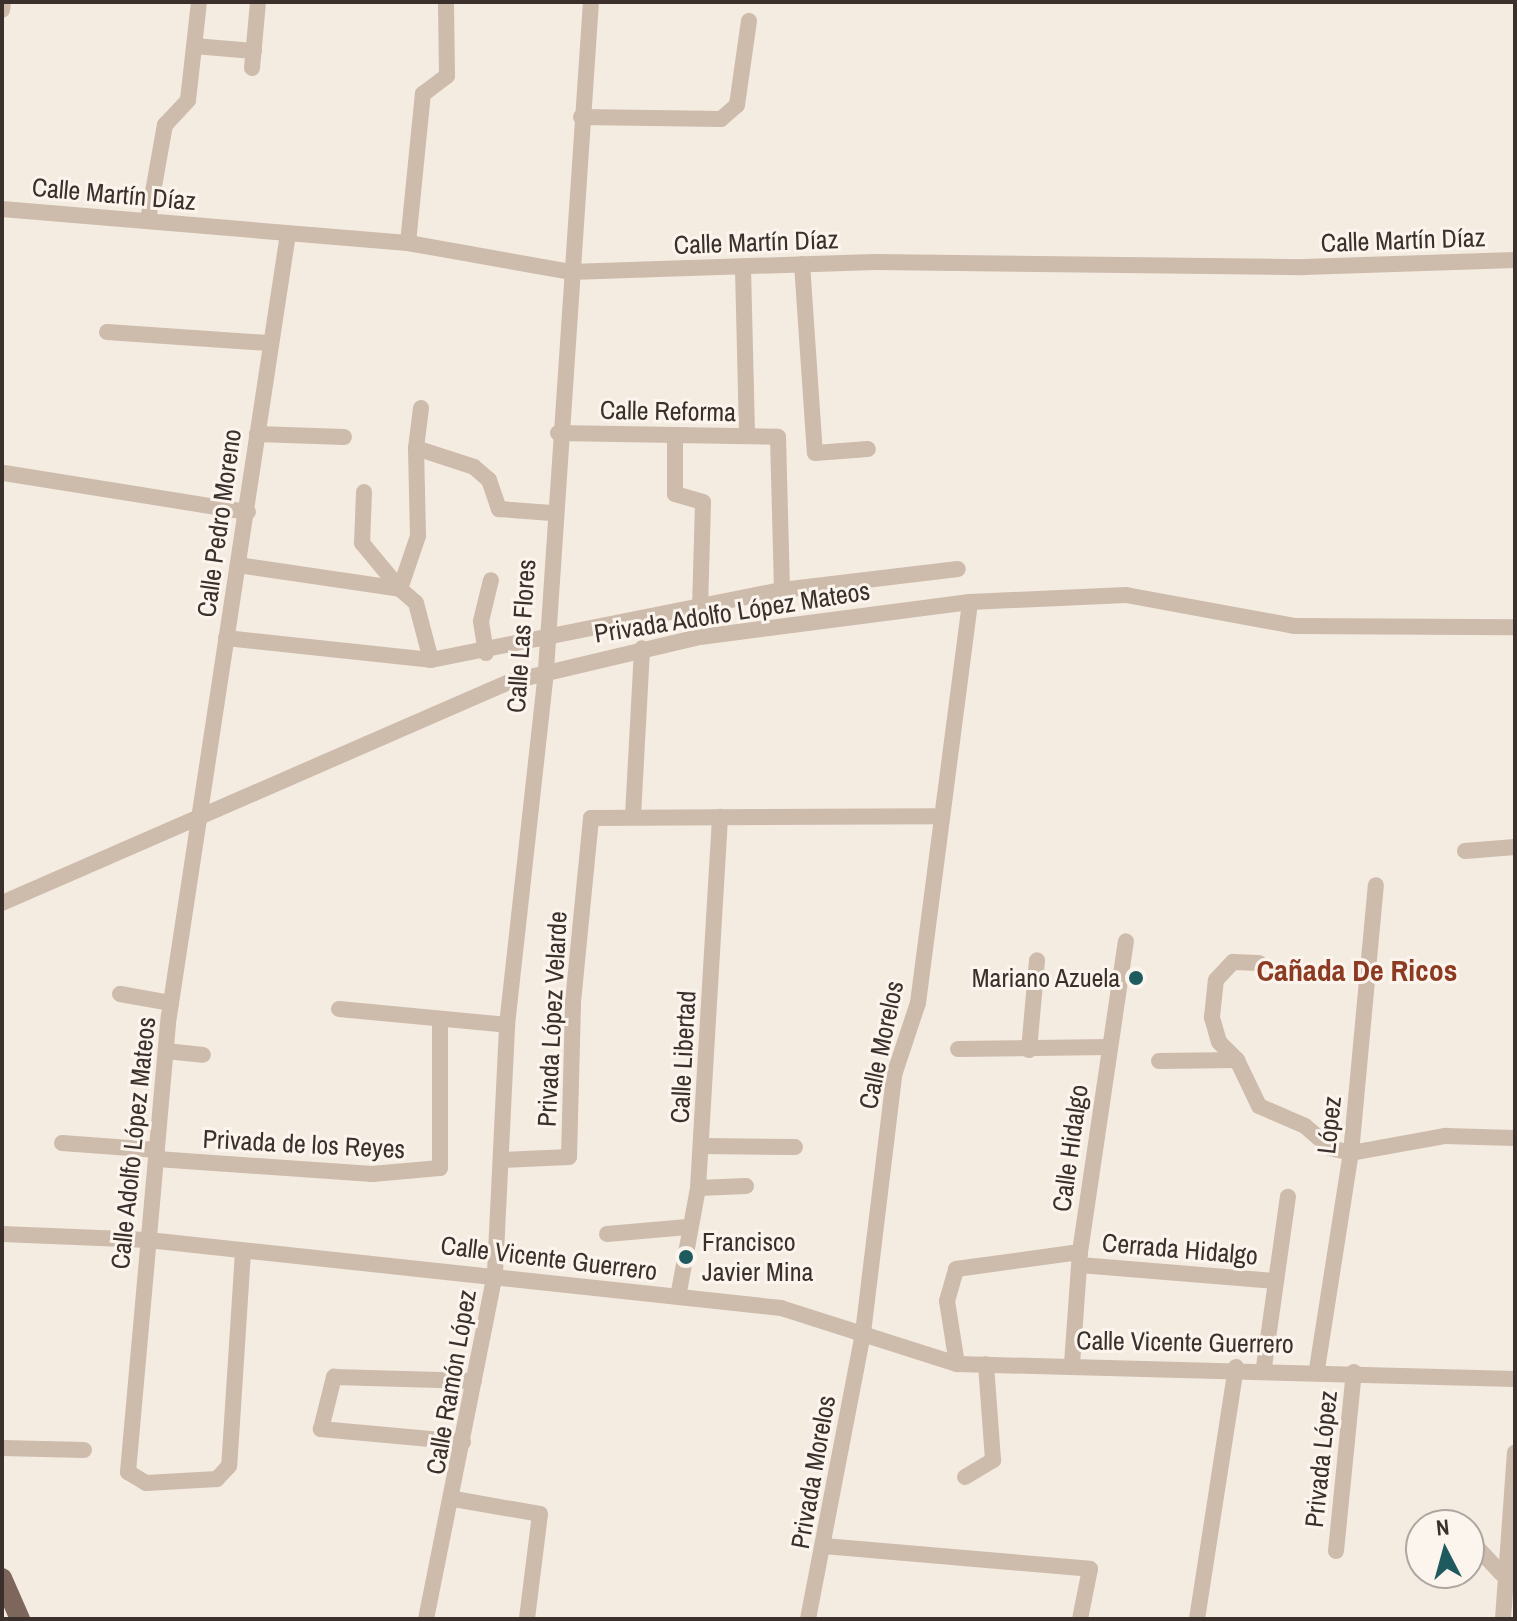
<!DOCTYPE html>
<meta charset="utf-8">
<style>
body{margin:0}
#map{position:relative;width:1517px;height:1621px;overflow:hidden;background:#f4ebe1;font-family:"Archivo Narrow",sans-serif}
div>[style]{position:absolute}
.minor>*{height:16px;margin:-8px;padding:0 8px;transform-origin:8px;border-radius:8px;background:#cdbbac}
.primary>*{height:20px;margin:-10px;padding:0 10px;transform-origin:10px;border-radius:10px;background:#7d675c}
.dots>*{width:22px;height:22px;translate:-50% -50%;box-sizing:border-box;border:4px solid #fbf5ee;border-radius:50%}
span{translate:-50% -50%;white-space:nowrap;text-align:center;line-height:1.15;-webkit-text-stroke:6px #fbf5ee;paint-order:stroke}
.street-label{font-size:26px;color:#3b302b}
.poi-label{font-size:26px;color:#3b302b}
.right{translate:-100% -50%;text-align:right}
.left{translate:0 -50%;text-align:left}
.quarter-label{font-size:30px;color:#8c3b22;font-weight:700}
.frame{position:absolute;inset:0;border:4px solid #3b302b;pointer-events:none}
.north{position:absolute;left:1405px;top:1509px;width:80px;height:80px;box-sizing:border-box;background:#fbf5ee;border:2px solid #aea6a0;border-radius:50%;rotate:354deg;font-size:22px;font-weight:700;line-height:32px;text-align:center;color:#3b302b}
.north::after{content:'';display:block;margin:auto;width:28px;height:36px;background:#1f5a5e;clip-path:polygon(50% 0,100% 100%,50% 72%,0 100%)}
</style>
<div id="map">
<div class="minor">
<div style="left:2px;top:10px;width:8px;rotate:-83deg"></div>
<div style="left:194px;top:46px;width:60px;rotate:4.8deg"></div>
<div style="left:252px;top:68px;width:66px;rotate:-84.8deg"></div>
<div style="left:581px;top:117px;width:140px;rotate:0.8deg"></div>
<div style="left:721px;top:119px;width:21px;rotate:-41deg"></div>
<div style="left:737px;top:105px;width:85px;rotate:-81.9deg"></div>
<div style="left:2px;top:209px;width:407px;rotate:4.8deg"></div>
<div style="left:408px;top:243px;width:165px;rotate:10.1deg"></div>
<div style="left:570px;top:272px;width:305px;rotate:-1.9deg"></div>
<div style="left:875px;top:262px;width:429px;rotate:0.7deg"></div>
<div style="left:1304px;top:267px;width:211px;rotate:-1.9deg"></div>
<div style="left:148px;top:220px;width:97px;rotate:-79.9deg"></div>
<div style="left:165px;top:125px;width:34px;rotate:-47deg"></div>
<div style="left:188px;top:100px;width:99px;rotate:-83.6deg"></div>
<div style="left:408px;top:243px;width:150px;rotate:-84.3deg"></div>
<div style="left:423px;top:94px;width:30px;rotate:-37deg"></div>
<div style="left:447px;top:76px;width:74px;rotate:-90.8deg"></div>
<div style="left:802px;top:264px;width:189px;rotate:86.1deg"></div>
<div style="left:815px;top:453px;width:53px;rotate:-4.3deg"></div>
<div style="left:743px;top:269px;width:167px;rotate:88.6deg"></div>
<div style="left:107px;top:332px;width:161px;rotate:3.9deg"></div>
<div style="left:421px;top:408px;width:40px;rotate:97.1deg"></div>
<div style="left:416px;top:448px;width:61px;rotate:18.1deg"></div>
<div style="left:474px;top:467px;width:20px;rotate:41deg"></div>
<div style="left:489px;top:480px;width:31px;rotate:71deg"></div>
<div style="left:499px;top:509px;width:53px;rotate:4.3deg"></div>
<div style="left:558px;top:433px;width:220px;rotate:1deg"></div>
<div style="left:778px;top:437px;width:153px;rotate:88.5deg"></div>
<div style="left:257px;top:434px;width:87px;rotate:2deg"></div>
<div style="left:675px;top:435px;width:59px;rotate:90deg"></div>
<div style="left:675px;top:494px;width:29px;rotate:16deg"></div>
<div style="left:703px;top:502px;width:109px;rotate:91.6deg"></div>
<div style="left:416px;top:448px;width:88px;rotate:88.7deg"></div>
<div style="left:418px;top:536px;width:56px;rotate:108.8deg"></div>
<div style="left:400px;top:589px;width:21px;rotate:41deg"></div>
<div style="left:416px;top:603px;width:59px;rotate:75.3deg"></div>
<div style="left:4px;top:473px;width:247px;rotate:9.1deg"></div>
<div style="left:364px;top:492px;width:51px;rotate:92.2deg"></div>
<div style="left:362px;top:543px;width:60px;rotate:50.4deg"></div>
<div style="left:238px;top:565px;width:164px;rotate:8.4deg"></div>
<div style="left:226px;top:638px;width:206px;rotate:6.1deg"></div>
<div style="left:431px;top:660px;width:358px;rotate:-11.3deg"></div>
<div style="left:782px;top:590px;width:177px;rotate:-6.8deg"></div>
<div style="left:486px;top:653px;width:32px;rotate:-99deg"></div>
<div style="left:481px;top:621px;width:42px;rotate:-76.3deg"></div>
<div style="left:633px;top:816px;width:168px;rotate:-86.9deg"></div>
<div style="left:1465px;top:851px;width:50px;rotate:-4.6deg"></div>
<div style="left:2px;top:903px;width:553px;rotate:-23.55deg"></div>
<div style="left:509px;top:682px;width:196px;rotate:-13.3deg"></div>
<div style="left:700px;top:637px;width:272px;rotate:-7.4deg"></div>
<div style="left:970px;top:602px;width:156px;rotate:-2.6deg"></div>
<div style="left:1126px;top:595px;width:172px;rotate:10.4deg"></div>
<div style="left:1295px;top:626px;width:220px;rotate:0.3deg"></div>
<div style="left:120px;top:994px;width:52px;rotate:10deg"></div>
<div style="left:339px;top:1009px;width:169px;rotate:5.4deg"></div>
<div style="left:958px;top:1049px;width:151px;rotate:-0.8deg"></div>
<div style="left:1029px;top:1050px;width:90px;rotate:-84.9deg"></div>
<div style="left:166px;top:1051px;width:37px;rotate:6deg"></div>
<div style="left:1237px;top:1060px;width:25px;rotate:-135deg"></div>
<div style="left:1219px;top:1042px;width:26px;rotate:-106deg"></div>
<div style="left:1212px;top:1017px;width:37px;rotate:-84deg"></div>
<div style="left:1216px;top:980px;width:25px;rotate:-47deg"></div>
<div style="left:1233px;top:962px;width:26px;rotate:2deg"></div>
<div style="left:1159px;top:1061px;width:78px;rotate:-0.7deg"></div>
<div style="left:1237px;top:1060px;width:51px;rotate:64.4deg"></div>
<div style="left:1259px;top:1106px;width:50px;rotate:23.5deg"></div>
<div style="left:1305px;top:1126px;width:33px;rotate:41deg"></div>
<div style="left:1330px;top:1148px;width:22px;rotate:13deg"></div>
<div style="left:1351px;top:1153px;width:96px;rotate:-10.3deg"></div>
<div style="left:1445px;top:1136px;width:70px;rotate:1.6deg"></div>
<div style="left:62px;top:1143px;width:95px;rotate:4.2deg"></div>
<div style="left:702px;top:1146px;width:93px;rotate:0.6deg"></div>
<div style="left:157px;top:1159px;width:216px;rotate:4deg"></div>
<div style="left:372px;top:1174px;width:68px;rotate:-5deg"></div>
<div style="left:440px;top:1168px;width:149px;rotate:-90deg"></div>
<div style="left:502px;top:1160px;width:67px;rotate:-2.6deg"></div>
<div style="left:569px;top:1157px;width:155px;rotate:-88.5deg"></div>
<div style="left:573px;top:1002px;width:185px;rotate:-84.4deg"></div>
<div style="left:591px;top:818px;width:349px;rotate:-0.3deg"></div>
<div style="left:698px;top:1188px;width:48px;rotate:-2.4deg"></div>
<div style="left:2px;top:1234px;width:146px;rotate:2.4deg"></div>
<div style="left:148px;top:1240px;width:637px;rotate:6.13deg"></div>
<div style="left:781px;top:1308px;width:185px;rotate:17.7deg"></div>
<div style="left:957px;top:1364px;width:558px;rotate:1.54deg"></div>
<div style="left:607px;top:1234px;width:81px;rotate:-4.9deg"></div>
<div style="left:243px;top:1252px;width:214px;rotate:93.7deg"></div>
<div style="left:229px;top:1466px;width:18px;rotate:133deg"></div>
<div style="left:217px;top:1479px;width:71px;rotate:176.8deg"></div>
<div style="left:146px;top:1483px;width:21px;rotate:-149deg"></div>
<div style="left:128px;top:1472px;width:458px;rotate:-84.9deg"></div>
<div style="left:169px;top:1016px;width:791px;rotate:-81.35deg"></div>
<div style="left:1080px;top:1265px;width:196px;rotate:4.7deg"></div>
<div style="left:678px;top:1297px;width:111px;rotate:-79.6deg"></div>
<div style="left:698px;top:1188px;width:372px;rotate:-86.6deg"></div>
<div style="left:957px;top:1364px;width:64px;rotate:-99deg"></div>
<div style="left:947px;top:1301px;width:33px;rotate:-74deg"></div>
<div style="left:956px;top:1269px;width:125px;rotate:-7.8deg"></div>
<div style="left:1072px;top:1364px;width:112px;rotate:-85.9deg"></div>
<div style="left:1080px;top:1252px;width:314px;rotate:-81.6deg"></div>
<div style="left:1264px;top:1367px;width:172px;rotate:-82deg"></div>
<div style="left:1317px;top:1369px;width:219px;rotate:-81.1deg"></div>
<div style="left:1351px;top:1153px;width:269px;rotate:-84.7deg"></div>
<div style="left:463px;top:1442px;width:143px;rotate:-174.8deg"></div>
<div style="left:321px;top:1429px;width:54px;rotate:-76deg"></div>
<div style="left:334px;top:1377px;width:140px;rotate:1.6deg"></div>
<div style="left:2px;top:1448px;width:82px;rotate:1.4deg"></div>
<div style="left:965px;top:1477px;width:33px;rotate:-31deg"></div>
<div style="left:993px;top:1460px;width:96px;rotate:-94.2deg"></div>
<div style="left:454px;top:1499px;width:87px;rotate:9.9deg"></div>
<div style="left:540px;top:1514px;width:106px;rotate:97.1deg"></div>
<div style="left:1451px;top:1521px;width:6px;rotate:45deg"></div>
<div style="left:1469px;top:1539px;width:47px;rotate:46.7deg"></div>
<div style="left:1501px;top:1573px;width:14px;rotate:-8deg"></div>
<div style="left:824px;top:1546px;width:267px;rotate:4.9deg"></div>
<div style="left:1090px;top:1569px;width:51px;rotate:101.3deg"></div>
<div style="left:1336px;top:1551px;width:180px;rotate:-84.3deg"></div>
<div style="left:426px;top:1619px;width:353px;rotate:-78.7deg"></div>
<div style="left:495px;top:1273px;width:248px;rotate:-87.2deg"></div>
<div style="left:507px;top:1025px;width:357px;rotate:-83.7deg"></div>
<div style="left:546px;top:670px;width:670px;rotate:-86.15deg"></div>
<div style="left:808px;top:1619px;width:291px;rotate:-79.1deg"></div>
<div style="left:863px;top:1333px;width:260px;rotate:-83.1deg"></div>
<div style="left:894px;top:1075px;width:76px;rotate:-71.6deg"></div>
<div style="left:918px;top:1003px;width:404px;rotate:-82.6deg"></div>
<div style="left:1197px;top:1619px;width:255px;rotate:-81.2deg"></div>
<div style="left:1503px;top:1619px;width:167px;rotate:-85.9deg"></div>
</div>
<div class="primary">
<div style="left:2px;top:1578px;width:45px;rotate:66.3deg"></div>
</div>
<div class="dots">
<div style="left:1136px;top:978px;background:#1f5a5e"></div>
<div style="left:686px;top:1257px;background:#1f5a5e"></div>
</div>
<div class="street-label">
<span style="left:114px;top:194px;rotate:5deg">Calle Martín Díaz</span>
<span style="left:1403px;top:240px;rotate:-2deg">Calle Martín Díaz</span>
<span style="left:756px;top:242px;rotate:-2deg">Calle Martín Díaz</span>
<span style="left:668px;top:411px;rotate:1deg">Calle Reforma</span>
<span style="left:219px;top:523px;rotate:-82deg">Calle Pedro Moreno</span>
<span style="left:732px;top:612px;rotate:-9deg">Privada Adolfo López Mateos</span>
<span style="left:521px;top:636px;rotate:-86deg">Calle Las Flores</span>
<span style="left:552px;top:1019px;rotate:-87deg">Privada López Velarde</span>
<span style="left:881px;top:1045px;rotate:-78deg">Calle Morelos</span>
<span style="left:683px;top:1057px;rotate:-87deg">Calle Libertad</span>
<span style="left:1329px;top:1125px;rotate:-84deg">López</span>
<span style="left:133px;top:1143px;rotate:-84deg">Calle Adolfo López Mateos</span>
<span style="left:304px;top:1144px;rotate:3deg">Privada de los Reyes</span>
<span style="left:1070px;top:1148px;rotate:-82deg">Calle Hidalgo</span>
<span style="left:1180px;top:1249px;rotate:5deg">Cerrada Hidalgo</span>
<span style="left:549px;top:1258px;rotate:7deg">Calle Vicente Guerrero</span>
<span style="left:1185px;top:1342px;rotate:1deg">Calle Vicente Guerrero</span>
<span style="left:451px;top:1382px;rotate:-80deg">Calle Ramón López</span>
<span style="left:1321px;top:1459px;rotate:-84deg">Privada López</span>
<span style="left:813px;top:1472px;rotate:-80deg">Privada Morelos</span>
</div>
<div class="poi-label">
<span class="right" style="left:1120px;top:978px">Mariano Azuela</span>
<span class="left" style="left:702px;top:1257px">Francisco<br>Javier Mina</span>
</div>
<div class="quarter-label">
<span style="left:1357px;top:970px">Cañada De Ricos</span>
</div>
<div class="frame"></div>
<div class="north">N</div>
</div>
